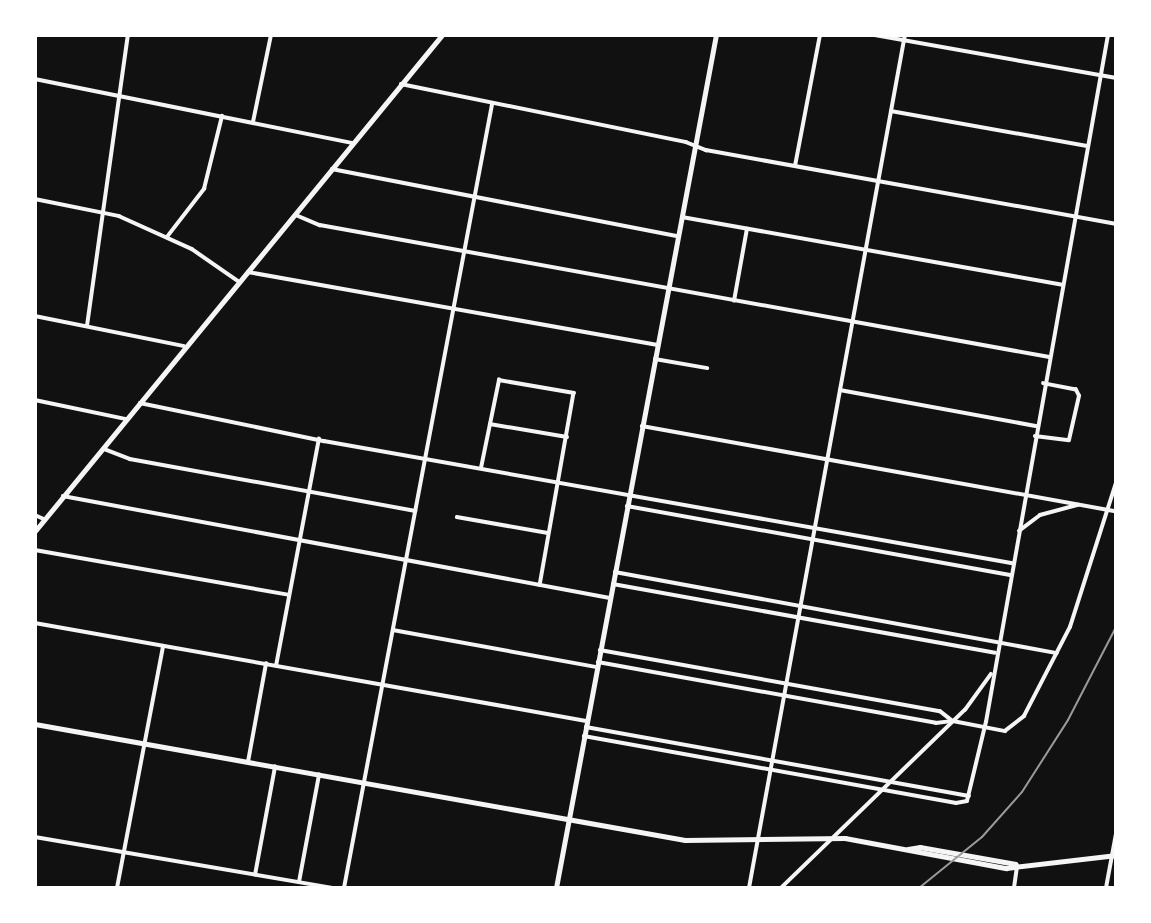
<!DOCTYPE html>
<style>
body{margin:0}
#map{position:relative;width:1151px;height:923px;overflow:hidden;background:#111;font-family:Roboto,sans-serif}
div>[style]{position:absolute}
.minor>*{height:3.5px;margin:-1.75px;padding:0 1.75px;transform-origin:1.75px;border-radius:1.75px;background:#f5f5f5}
.tertiary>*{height:4.5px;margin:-2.25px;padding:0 2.25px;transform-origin:2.25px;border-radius:2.25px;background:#f5f5f5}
.primary>*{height:5px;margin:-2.5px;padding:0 2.5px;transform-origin:2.5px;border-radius:2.5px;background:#f5f5f5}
.rail>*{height:2px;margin:-1px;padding:0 1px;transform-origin:1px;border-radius:1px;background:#9a9a9a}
span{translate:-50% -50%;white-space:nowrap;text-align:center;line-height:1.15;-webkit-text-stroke:6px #fff;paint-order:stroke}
.frame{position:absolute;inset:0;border:37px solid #fff;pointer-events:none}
</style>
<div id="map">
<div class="minor">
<div style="left:875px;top:35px;width:245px;rotate:10.1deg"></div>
<div style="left:35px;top:79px;width:324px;rotate:11.4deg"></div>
<div style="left:401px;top:84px;width:291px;rotate:11.5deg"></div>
<div style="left:686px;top:142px;width:22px;rotate:22deg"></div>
<div style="left:706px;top:150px;width:417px;rotate:10.2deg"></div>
<div style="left:891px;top:111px;width:199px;rotate:10.1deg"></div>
<div style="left:253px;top:122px;width:89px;rotate:-78.3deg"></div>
<div style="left:795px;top:166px;width:133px;rotate:-79.2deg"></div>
<div style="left:332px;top:169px;width:352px;rotate:11deg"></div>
<div style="left:35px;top:199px;width:86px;rotate:11.4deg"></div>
<div style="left:119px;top:216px;width:80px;rotate:24.3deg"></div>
<div style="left:192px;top:249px;width:56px;rotate:34.8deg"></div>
<div style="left:296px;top:215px;width:26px;rotate:23deg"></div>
<div style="left:320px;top:225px;width:741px;rotate:10.26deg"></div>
<div style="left:682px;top:217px;width:386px;rotate:10.1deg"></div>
<div style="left:167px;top:237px;width:61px;rotate:-52.4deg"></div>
<div style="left:204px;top:189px;width:75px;rotate:-76.1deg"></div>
<div style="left:248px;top:272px;width:416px;rotate:10.1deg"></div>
<div style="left:734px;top:301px;width:73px;rotate:-79.8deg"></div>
<div style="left:35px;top:316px;width:152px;rotate:11.4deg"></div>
<div style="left:87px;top:326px;width:294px;rotate:-82deg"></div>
<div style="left:655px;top:359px;width:53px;rotate:9.8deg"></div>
<div style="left:840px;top:390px;width:200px;rotate:10.4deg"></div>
<div style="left:35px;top:400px;width:93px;rotate:11.8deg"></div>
<div style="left:140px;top:403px;width:188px;rotate:11.7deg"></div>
<div style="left:324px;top:441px;width:699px;rotate:10.06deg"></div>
<div style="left:490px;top:424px;width:78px;rotate:9.6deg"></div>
<div style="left:642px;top:426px;width:482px;rotate:10.2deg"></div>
<div style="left:1035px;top:436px;width:34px;rotate:7deg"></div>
<div style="left:1069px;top:440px;width:45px;rotate:-77.2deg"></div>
<div style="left:1079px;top:396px;width:7px;rotate:-117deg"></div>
<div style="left:1076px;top:390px;width:33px;rotate:-169deg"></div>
<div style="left:104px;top:449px;width:28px;rotate:21deg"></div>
<div style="left:130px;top:459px;width:290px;rotate:10.3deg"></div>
<div style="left:481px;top:468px;width:90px;rotate:-78.4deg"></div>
<div style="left:499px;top:380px;width:76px;rotate:9.8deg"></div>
<div style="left:574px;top:393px;width:195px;rotate:100deg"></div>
<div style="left:63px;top:496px;width:556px;rotate:10.56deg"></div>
<div style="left:627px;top:506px;width:389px;rotate:10.2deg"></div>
<div style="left:35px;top:515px;width:10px;rotate:24deg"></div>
<div style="left:457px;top:517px;width:92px;rotate:10deg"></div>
<div style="left:1019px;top:531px;width:26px;rotate:-37deg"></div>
<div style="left:1040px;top:515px;width:39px;rotate:-15deg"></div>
<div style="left:35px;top:550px;width:258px;rotate:10deg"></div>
<div style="left:615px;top:572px;width:449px;rotate:10.4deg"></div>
<div style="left:613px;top:584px;width:388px;rotate:10.2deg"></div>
<div style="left:35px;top:623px;width:561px;rotate:10.07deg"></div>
<div style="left:393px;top:630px;width:207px;rotate:10.3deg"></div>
<div style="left:600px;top:650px;width:345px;rotate:10.2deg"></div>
<div style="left:940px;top:711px;width:16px;rotate:38deg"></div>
<div style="left:598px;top:662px;width:343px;rotate:10.2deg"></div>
<div style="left:936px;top:723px;width:17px;rotate:-7deg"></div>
<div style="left:953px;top:721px;width:53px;rotate:10.9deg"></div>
<div style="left:1005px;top:731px;width:24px;rotate:-38deg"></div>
<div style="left:1024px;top:716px;width:100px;rotate:-62.7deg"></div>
<div style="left:1070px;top:627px;width:151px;rotate:-72.3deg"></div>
<div style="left:276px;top:666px;width:231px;rotate:-79.3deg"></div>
<div style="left:586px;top:727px;width:389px;rotate:10.2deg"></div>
<div style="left:584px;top:736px;width:378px;rotate:10.2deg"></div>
<div style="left:956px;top:803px;width:11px;rotate:-10deg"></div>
<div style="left:967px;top:801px;width:81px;rotate:-76.5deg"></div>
<div style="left:986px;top:722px;width:698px;rotate:-79.93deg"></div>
<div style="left:248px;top:762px;width:100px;rotate:-79.6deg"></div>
<div style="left:35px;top:837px;width:303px;rotate:9.7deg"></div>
<div style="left:255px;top:875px;width:110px;rotate:-79.5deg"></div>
<div style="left:299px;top:882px;width:109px;rotate:-79.4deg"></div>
<div style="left:117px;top:888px;width:246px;rotate:-79.2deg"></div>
<div style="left:344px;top:888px;width:797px;rotate:-79.3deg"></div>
<div style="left:749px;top:888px;width:867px;rotate:-79.64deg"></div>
<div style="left:781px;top:888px;width:256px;rotate:-44.1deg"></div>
<div style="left:965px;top:710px;width:44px;rotate:-54.2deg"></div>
<div style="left:1014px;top:888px;width:22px;rotate:-82deg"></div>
<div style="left:1106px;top:888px;width:55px;rotate:-79.5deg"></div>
</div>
<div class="tertiary">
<div style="left:35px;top:724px;width:660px;rotate:10.12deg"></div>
<div style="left:685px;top:840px;width:160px;rotate:-0.7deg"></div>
<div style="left:845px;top:838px;width:164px;rotate:10.6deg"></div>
<div style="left:1006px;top:868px;width:111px;rotate:-6.7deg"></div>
<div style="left:908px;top:849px;width:12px;rotate:-9deg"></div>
<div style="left:920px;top:847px;width:97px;rotate:10deg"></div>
<div style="left:556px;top:888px;width:868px;rotate:-79.38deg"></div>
</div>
<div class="primary">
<div style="left:35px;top:531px;width:642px;rotate:-50.63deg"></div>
</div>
<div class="rail">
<div style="left:919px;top:888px;width:81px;rotate:-39deg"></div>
<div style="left:982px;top:837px;width:60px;rotate:-48.4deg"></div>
<div style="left:1022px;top:792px;width:85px;rotate:-57.4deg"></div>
<div style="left:1068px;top:720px;width:105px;rotate:-62.7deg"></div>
</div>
<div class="frame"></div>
</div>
